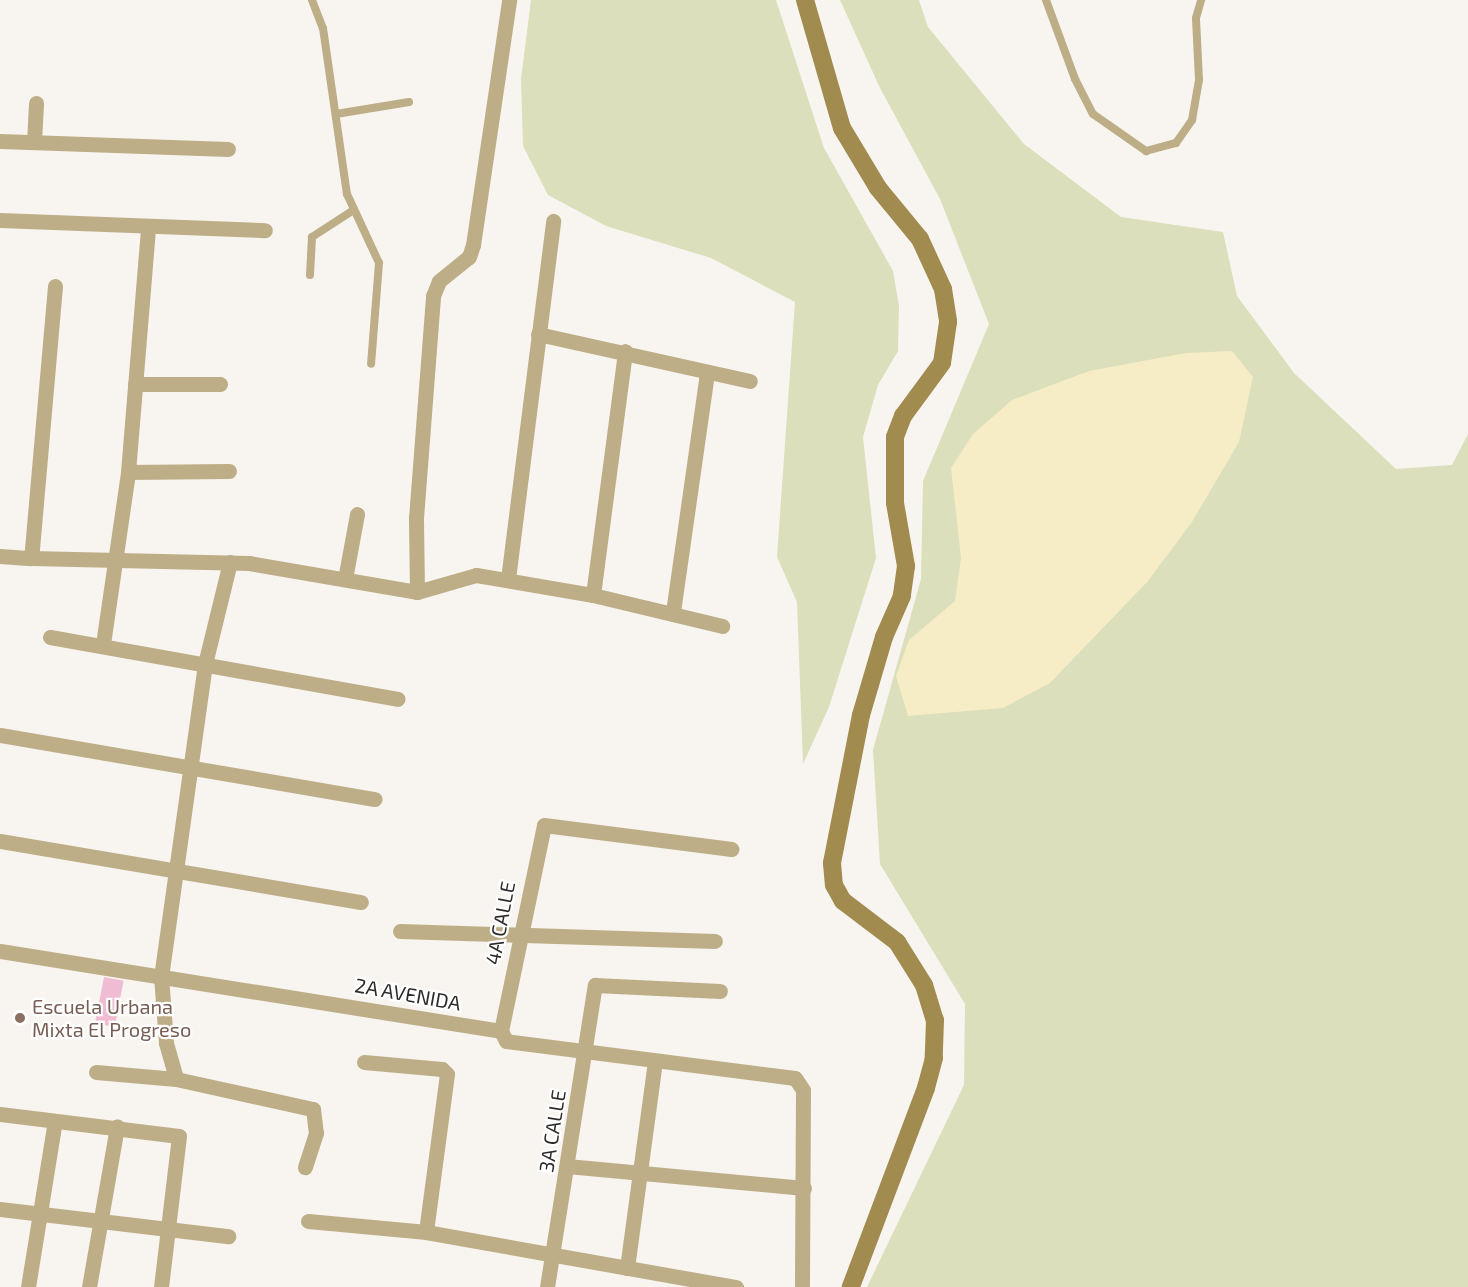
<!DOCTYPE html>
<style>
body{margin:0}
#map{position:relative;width:1468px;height:1287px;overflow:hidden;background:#f8f5f0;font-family:"Exo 2",sans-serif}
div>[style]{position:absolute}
.green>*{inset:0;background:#dbdfbb}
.sand>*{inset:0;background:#f6ecc6}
.building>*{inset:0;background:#f0bcd3;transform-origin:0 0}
.service>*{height:8px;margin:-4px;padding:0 4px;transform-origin:4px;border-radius:4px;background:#beae87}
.minor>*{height:15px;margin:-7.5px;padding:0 7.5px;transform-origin:7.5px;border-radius:7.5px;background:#beae87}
.secondary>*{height:18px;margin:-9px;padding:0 9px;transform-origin:9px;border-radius:9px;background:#a28b4e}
.dots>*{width:16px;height:16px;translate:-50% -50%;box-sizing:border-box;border:3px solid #fff;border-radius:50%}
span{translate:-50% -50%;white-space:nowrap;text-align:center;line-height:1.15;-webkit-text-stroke:4.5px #fff;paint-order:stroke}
.street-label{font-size:20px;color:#2e2c2b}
.education-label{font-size:20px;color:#785e54}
.left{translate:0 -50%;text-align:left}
</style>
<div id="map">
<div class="green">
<div style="clip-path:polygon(531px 0,776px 0,824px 148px,893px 271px,899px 306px,898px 351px,878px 385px,863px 437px,876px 558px,829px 707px,803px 764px,797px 602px,777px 557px,795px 302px,711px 258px,606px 226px,548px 195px,523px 146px,521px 79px)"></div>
<div style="clip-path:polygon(840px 0,919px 0,928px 27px,1024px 144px,1121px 217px,1223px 232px,1237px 296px,1294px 373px,1396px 469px,1452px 465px,1468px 434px,1468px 1287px,867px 1287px,964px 1085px,965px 1004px,880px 864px,873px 750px,921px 579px,923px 481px,989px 324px,940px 199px,880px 88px)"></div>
</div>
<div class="sand">
<div style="clip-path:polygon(1232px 351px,1253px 377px,1239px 442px,1192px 522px,1148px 581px,1050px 683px,1003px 708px,908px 716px,896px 676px,909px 640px,955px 601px,961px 558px,951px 468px,973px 434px,1012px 400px,1089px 371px,1186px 353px)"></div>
</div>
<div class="building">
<div style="left:104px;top:977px;width:20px;height:47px;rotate:11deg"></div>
</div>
<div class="service">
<div style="left:312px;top:0;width:30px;rotate:69deg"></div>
<div style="left:323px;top:28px;width:168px;rotate:81.8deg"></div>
<div style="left:347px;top:194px;width:76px;rotate:65.1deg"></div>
<div style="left:379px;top:263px;width:101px;rotate:94.5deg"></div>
<div style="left:1046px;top:0;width:84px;rotate:69.8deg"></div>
<div style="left:1075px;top:79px;width:39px;rotate:63deg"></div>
<div style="left:1093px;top:114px;width:65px;rotate:34.9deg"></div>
<div style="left:1146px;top:151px;width:31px;rotate:-15deg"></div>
<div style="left:1176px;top:143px;width:28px;rotate:-55deg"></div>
<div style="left:1192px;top:120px;width:41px;rotate:-80.1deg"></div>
<div style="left:1199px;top:80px;width:62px;rotate:-92.8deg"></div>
<div style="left:1196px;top:18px;width:19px;rotate:-74deg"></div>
<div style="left:336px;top:114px;width:74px;rotate:-9.3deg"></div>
<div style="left:310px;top:275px;width:38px;rotate:-87deg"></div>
<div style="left:312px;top:237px;width:48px;rotate:-33deg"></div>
</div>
<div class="minor">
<div style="left:0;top:141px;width:228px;rotate:2deg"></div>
<div style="left:34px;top:142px;width:39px;rotate:-87deg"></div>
<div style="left:0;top:220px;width:265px;rotate:2.2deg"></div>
<div style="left:55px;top:286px;width:273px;rotate:95deg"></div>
<div style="left:31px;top:558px;width:218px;rotate:1.3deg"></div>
<div style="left:249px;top:563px;width:170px;rotate:9.8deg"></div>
<div style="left:417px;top:592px;width:61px;rotate:-16.1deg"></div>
<div style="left:476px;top:575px;width:119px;rotate:9.7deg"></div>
<div style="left:593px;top:595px;width:133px;rotate:13.5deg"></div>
<div style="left:538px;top:334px;width:217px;rotate:12.5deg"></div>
<div style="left:135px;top:384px;width:85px"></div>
<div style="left:128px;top:472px;width:101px;rotate:-0.6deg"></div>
<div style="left:0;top:556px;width:31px;rotate:4deg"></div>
<div style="left:230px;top:562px;width:105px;rotate:103.8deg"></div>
<div style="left:205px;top:664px;width:315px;rotate:98deg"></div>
<div style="left:161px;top:976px;width:67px;rotate:85.7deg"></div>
<div style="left:166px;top:1043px;width:37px;rotate:74deg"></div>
<div style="left:176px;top:1079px;width:140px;rotate:12.4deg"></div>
<div style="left:313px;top:1109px;width:24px;rotate:83deg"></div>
<div style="left:316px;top:1133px;width:36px;rotate:108deg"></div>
<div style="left:345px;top:579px;width:66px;rotate:-79.5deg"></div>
<div style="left:508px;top:579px;width:361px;rotate:-82.8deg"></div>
<div style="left:417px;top:592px;width:74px;rotate:-90.8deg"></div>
<div style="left:416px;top:518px;width:223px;rotate:-85.6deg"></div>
<div style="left:433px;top:296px;width:16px;rotate:-68deg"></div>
<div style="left:439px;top:281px;width:38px;rotate:-39deg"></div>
<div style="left:469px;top:257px;width:13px;rotate:-72deg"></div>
<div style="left:473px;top:245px;width:248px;rotate:-81.6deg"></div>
<div style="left:593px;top:595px;width:246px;rotate:-82.5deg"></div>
<div style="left:673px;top:612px;width:242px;rotate:-81.9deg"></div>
<div style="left:50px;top:637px;width:353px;rotate:10.1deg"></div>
<div style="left:103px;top:644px;width:174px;rotate:-81.7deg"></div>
<div style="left:128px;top:472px;width:246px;rotate:-85.3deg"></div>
<div style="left:0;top:735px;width:380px;rotate:9.7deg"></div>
<div style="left:0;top:841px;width:366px;rotate:9.6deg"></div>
<div style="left:400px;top:931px;width:315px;rotate:1.8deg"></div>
<div style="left:0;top:951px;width:507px;rotate:9.07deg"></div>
<div style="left:501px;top:1031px;width:11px;rotate:63deg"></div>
<div style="left:506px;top:1041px;width:291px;rotate:7.3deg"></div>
<div style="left:795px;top:1078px;width:14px;rotate:56deg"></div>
<div style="left:803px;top:1090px;width:197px;rotate:90.3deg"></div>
<div style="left:501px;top:1031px;width:210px;rotate:-78.2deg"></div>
<div style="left:544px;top:825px;width:189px;rotate:7.3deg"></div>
<div style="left:364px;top:1062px;width:78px;rotate:5.1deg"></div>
<div style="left:442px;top:1069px;width:7px;rotate:45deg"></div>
<div style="left:447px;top:1074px;width:159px;rotate:97.6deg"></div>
<div style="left:96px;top:1072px;width:80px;rotate:5deg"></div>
<div style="left:0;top:1114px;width:180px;rotate:7deg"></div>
<div style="left:179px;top:1136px;width:152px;rotate:96.8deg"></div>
<div style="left:567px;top:1166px;width:238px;rotate:5.3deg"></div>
<div style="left:0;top:1209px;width:230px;rotate:6.8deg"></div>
<div style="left:308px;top:1221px;width:119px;rotate:5.3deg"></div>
<div style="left:426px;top:1232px;width:315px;rotate:10.1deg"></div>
<div style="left:627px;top:1268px;width:209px;rotate:-82.3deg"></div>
<div style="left:28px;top:1287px;width:168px;rotate:-80.8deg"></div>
<div style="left:89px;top:1287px;width:163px;rotate:-80.1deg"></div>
<div style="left:547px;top:1287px;width:306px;rotate:-81deg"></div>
<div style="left:595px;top:985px;width:125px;rotate:2.7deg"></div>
</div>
<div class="secondary">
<div style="left:805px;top:0;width:133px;rotate:73.9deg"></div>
<div style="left:842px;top:128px;width:70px;rotate:59deg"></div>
<div style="left:878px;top:188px;width:66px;rotate:50.5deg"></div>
<div style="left:920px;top:239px;width:55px;rotate:65.3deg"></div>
<div style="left:943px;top:289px;width:33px;rotate:81deg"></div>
<div style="left:948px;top:322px;width:41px;rotate:98.3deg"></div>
<div style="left:942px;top:363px;width:66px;rotate:126.3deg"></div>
<div style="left:903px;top:416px;width:22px;rotate:111deg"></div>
<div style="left:895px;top:437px;width:66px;rotate:90deg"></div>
<div style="left:895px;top:503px;width:64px;rotate:80.1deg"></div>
<div style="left:906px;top:566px;width:30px;rotate:98deg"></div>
<div style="left:902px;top:596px;width:45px;rotate:113.7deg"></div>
<div style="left:884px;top:637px;width:81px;rotate:106.4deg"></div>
<div style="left:861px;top:715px;width:151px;rotate:101.1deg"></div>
<div style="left:832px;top:863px;width:22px;rotate:85deg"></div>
<div style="left:834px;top:885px;width:18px;rotate:61deg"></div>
<div style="left:843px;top:901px;width:68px;rotate:37.2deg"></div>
<div style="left:897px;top:942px;width:51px;rotate:57.9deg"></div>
<div style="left:924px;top:985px;width:37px;rotate:73deg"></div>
<div style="left:935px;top:1020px;width:38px;rotate:92deg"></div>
<div style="left:934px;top:1058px;width:31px;rotate:105deg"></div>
<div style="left:926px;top:1088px;width:213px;rotate:110.7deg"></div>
</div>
<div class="dots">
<div style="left:20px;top:1018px;background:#8d6e63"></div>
</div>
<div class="street-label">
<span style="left:500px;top:923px;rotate:-79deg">4A CALLE</span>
<span style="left:408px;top:994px;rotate:10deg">2A AVENIDA</span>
<span style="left:552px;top:1131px;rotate:-81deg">3A CALLE</span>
</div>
<div class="education-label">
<span class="left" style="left:32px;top:1018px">Escuela Urbana<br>Mixta El Progreso</span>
</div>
</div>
